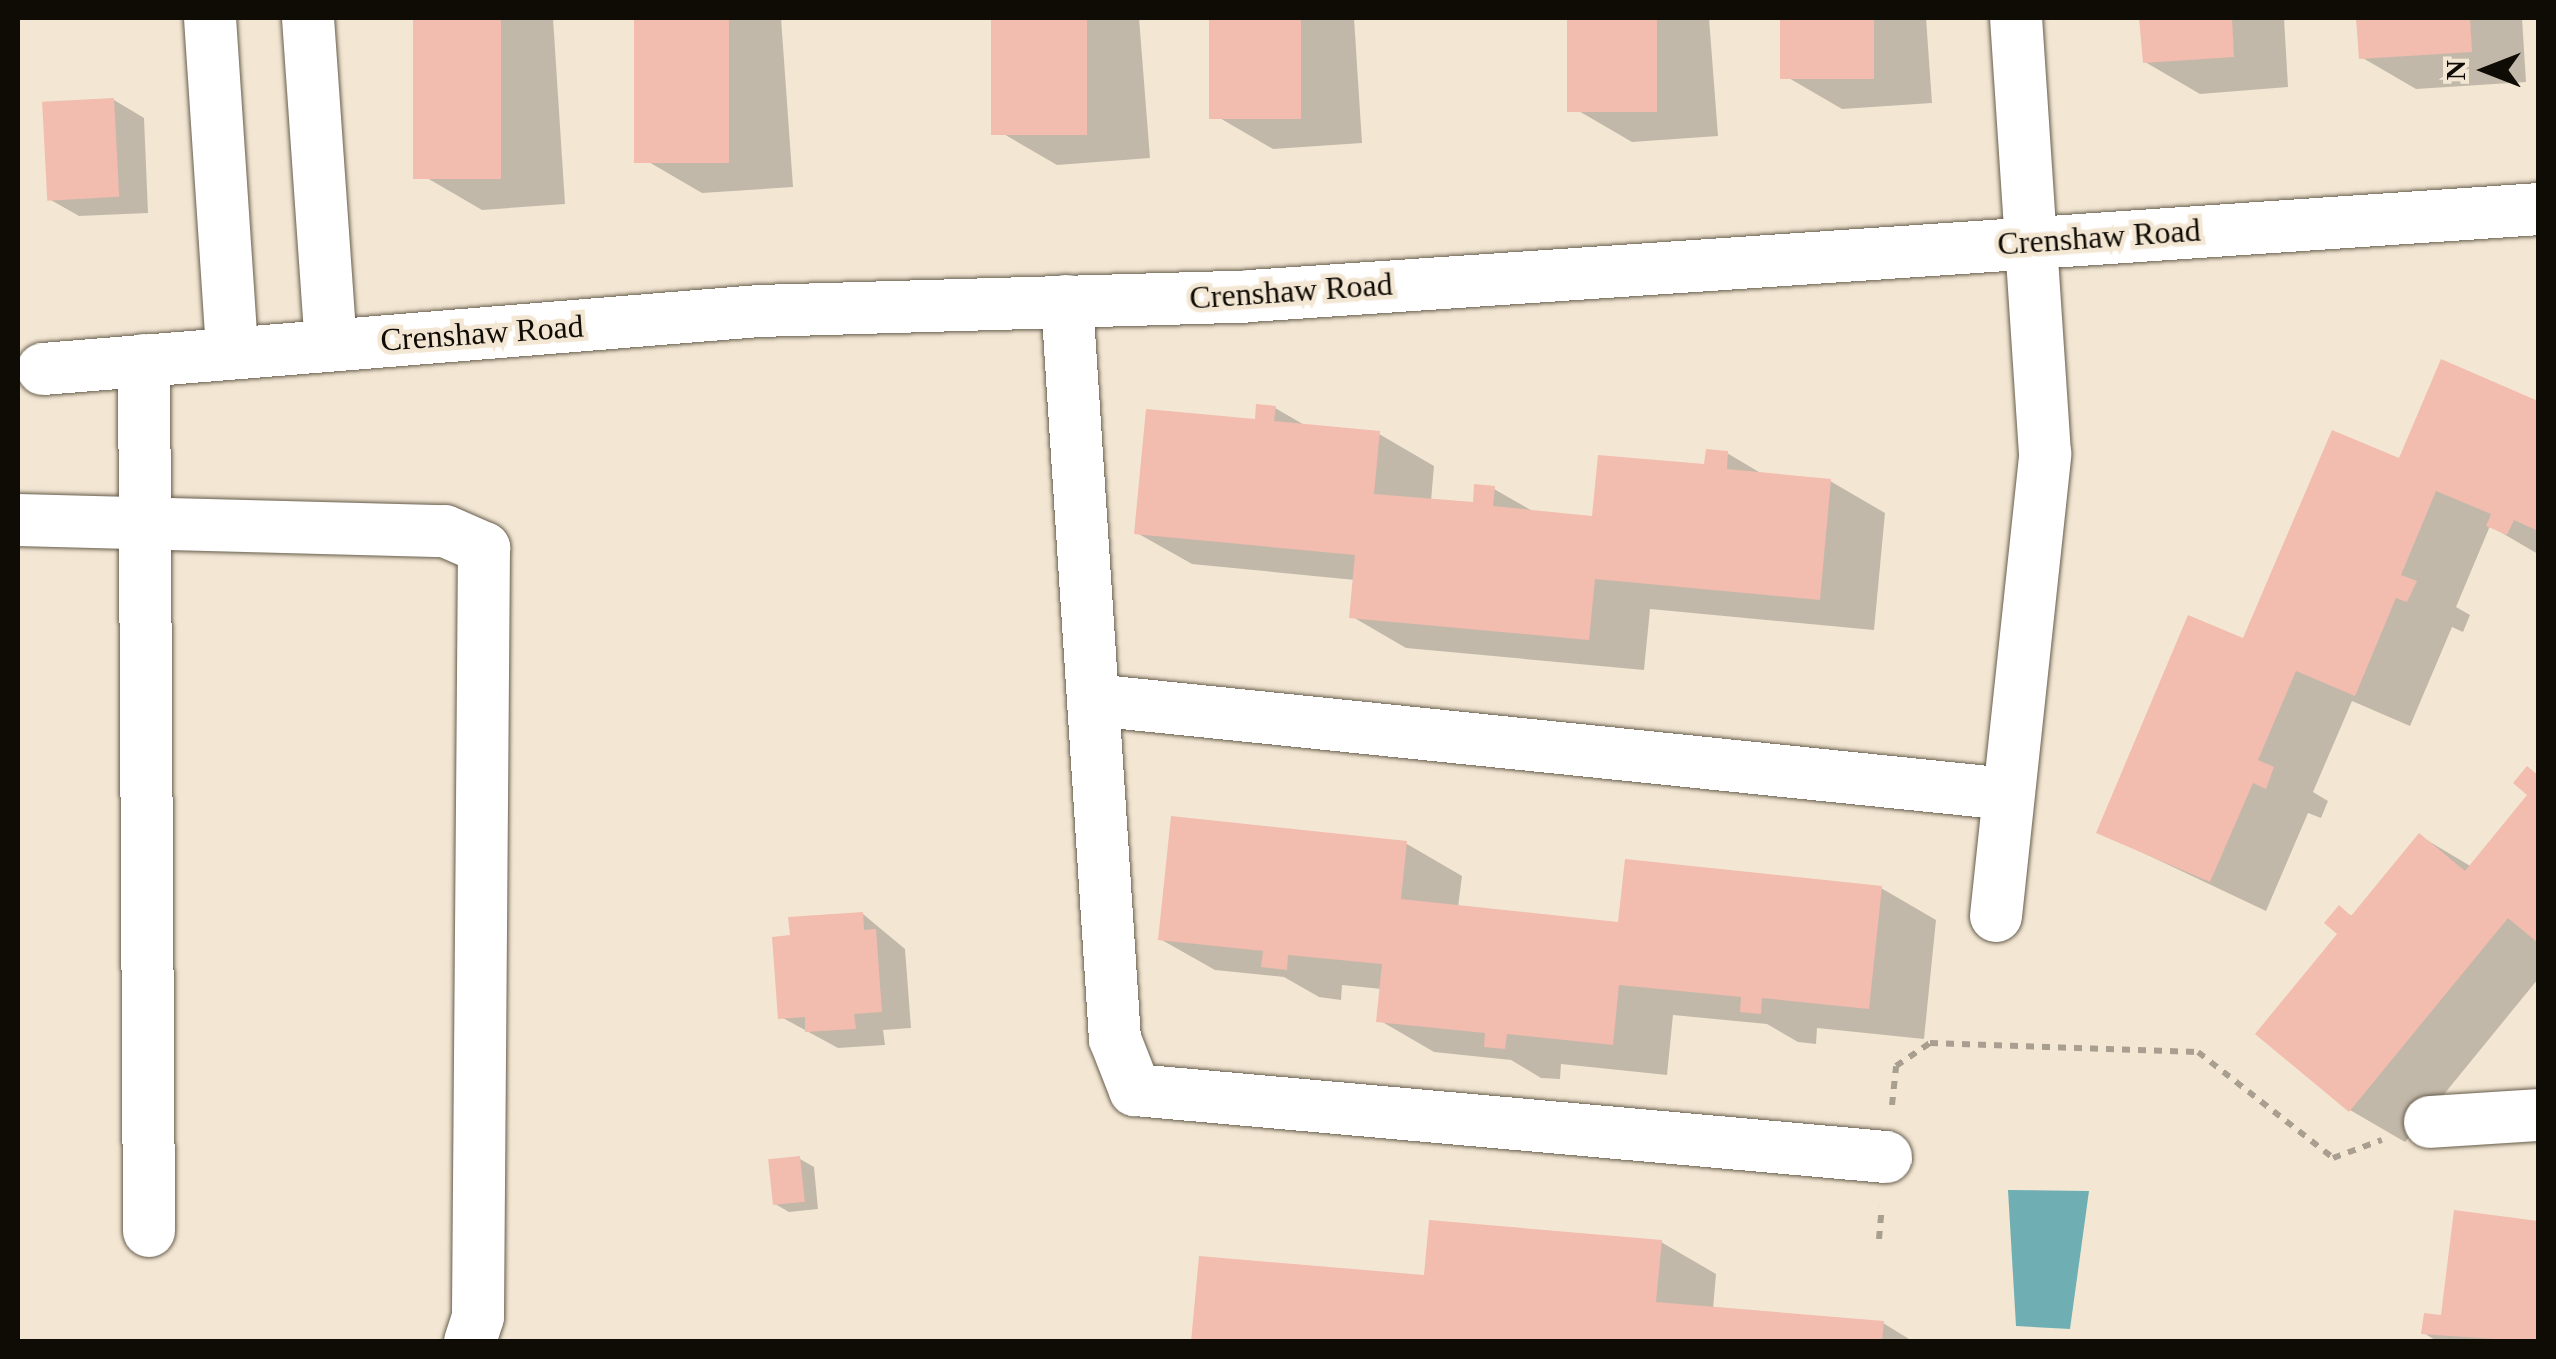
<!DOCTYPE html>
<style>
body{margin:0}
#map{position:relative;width:2556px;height:1359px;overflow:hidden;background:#f3e7d4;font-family:"Times New Roman",serif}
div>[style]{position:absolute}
.water>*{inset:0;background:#6fafb3}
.shadow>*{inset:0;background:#0003}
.building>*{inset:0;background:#f2bcaf;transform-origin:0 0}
.path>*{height:6px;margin-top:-3px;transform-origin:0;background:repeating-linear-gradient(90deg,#a89f90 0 8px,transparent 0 16px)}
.roads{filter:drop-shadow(0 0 2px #675d4c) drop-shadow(0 0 2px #675d4c)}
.minor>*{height:52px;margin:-26px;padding:0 26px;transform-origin:26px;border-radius:26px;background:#fff}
span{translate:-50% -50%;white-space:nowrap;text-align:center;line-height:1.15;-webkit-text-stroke:9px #f3e7d4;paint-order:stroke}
.street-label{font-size:32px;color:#0f0b05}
.frame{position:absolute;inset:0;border:20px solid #0f0b05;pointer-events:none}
.north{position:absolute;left:2436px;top:20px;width:100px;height:100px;-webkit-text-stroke:8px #f3e7d4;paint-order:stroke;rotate:270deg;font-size:28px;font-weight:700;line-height:40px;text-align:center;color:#0f0b05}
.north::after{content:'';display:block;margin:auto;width:35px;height:45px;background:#0f0b05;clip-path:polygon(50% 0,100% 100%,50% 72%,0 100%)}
</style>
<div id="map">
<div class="water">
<div style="clip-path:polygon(2008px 1190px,2089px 1191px,2070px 1329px,2016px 1326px)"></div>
</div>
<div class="shadow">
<div style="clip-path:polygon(416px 18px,553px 18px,565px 204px,482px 210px,427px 178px)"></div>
<div style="clip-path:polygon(637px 18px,781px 18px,793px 187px,702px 193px,647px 161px)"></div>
<div style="clip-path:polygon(993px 18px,1139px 18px,1150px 158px,1057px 165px,1002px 133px)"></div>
<div style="clip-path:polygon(1211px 18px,1354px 18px,1362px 143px,1273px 149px,1218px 117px)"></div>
<div style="clip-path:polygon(1570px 18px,1709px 18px,1718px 136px,1632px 142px,1577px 110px)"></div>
<div style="clip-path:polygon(1782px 18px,1926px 18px,1932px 103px,1842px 109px,1787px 77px)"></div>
<div style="clip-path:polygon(2142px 18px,2284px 18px,2288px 87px,2200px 94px,2145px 62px)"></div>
<div style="clip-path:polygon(2359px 18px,2522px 18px,2526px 82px,2416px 89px,2361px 57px)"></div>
<div style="clip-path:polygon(114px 100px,144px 118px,148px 213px,79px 216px,49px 199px)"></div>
<div style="clip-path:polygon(2443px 362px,2538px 403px,2538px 554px,2490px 526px,2456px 607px,2470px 615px,2463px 632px,2452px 627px,2410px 726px,2352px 701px,2313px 792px,2328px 801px,2321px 818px,2308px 813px,2266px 911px,2099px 832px,2244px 641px,2400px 462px)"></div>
<div style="clip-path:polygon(1275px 408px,1308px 427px,1379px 434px,1434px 466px,1431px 501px,1475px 505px,1494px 489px,1536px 513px,1595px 519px,1727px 453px,1764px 475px,1830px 481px,1885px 513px,1874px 630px,1650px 609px,1644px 670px,1406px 648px,1351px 616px,1355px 580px,1192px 564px,1137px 533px)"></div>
<div style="clip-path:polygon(2528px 769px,2538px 775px,2538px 979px,2405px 1142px,2350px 1110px,2339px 909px,2354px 917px,2420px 836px,2472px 867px,2531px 794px)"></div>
<div style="clip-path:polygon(1407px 844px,1462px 876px,1458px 907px,1620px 924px,1881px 888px,1936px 920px,1924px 1039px,1817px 1028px,1816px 1044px,1798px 1042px,1767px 1024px,1673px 1015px,1667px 1075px,1561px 1064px,1560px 1079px,1541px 1078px,1511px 1060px,1434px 1052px,1379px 1020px,1382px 989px,1342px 985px,1341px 1000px,1319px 997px,1284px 977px,1215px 970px,1160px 939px)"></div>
<div style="clip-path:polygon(863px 914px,905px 949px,911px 1028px,883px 1030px,885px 1045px,838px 1048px,781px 1017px,793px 938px)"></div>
<div style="clip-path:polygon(800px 1159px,814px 1167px,818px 1209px,789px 1212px,775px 1204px)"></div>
<div style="clip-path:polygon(2456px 1213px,2538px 1223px,2538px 1342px,2438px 1342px,2424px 1333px,2443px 1318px)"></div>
<div style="clip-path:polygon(1661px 1242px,1716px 1274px,1713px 1309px,1883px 1323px,1914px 1342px,1194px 1342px,1427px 1278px)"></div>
</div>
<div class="building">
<div style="left:413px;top:18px;width:88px;height:161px"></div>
<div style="left:634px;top:18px;width:95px;height:145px"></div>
<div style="left:991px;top:18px;width:96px;height:117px"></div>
<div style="left:1209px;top:18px;width:92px;height:101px"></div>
<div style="left:1567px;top:18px;width:90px;height:94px"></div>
<div style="left:1780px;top:18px;width:94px;height:61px"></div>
<div style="clip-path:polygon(2139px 18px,2232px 18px,2234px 57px,2143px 63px)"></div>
<div style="clip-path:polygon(2356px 18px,2470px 18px,2472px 52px,2359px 59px)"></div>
<div style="left:114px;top:98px;width:99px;height:72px;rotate:87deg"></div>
<div style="clip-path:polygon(2441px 359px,2538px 401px,2538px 531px,2514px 520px,2507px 535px,2486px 526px,2491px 514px,2436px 491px,2401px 575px,2417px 581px,2407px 602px,2396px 598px,2355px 696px,2296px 671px,2258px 760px,2274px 767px,2266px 789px,2253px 783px,2210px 882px,2096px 833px,2188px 615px,2243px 638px,2332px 430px,2399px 458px)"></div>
<div style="clip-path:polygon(1256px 404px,1276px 406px,1274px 421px,1380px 431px,1374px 494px,1473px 502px,1474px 484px,1495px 486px,1493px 506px,1592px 516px,1598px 455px,1704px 464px,1706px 449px,1728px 451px,1727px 469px,1831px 479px,1820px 600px,1595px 579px,1589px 640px,1349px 618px,1355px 555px,1134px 534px,1146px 409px,1255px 419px)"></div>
<div style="clip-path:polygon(2527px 766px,2538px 775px,2538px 943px,2508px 918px,2349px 1112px,2255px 1034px,2337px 934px,2324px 923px,2339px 905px,2351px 916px,2419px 833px,2465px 871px,2527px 795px,2513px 783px)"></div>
<div style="clip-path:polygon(1171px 816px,1407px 841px,1401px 899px,1618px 922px,1625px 859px,1882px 886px,1869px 1009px,1762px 998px,1761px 1014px,1740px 1012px,1741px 997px,1619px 985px,1613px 1045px,1507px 1034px,1505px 1049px,1484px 1047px,1485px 1033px,1376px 1022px,1382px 964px,1288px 955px,1287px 970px,1261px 967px,1263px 951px,1158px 940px)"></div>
<div style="clip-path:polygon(863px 912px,864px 930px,876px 929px,882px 1012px,854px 1014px,856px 1029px,805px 1032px,805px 1017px,778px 1019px,772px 937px,790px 935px,788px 917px)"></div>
<div style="left:800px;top:1156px;width:46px;height:32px;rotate:84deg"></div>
<div style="clip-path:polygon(2454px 1210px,2538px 1221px,2538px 1342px,2421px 1334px,2424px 1313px,2441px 1315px)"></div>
<div style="clip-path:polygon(1429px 1220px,1662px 1240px,1656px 1302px,1884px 1321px,1882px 1342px,1191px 1342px,1199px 1256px,1424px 1275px)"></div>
</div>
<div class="path">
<div style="left:1892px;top:1105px;width:39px;rotate:-84deg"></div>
<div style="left:1896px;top:1066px;width:41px;rotate:-34.1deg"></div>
<div style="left:1930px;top:1043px;width:268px;rotate:1.9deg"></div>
<div style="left:2198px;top:1052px;width:172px;rotate:38.1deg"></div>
<div style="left:2333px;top:1158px;width:52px;rotate:-20.2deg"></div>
<div style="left:1879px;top:1239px;width:32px;rotate:-85deg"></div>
</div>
<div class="roads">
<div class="minor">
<div style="left:210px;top:18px;width:335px;rotate:86.2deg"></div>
<div style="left:308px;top:18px;width:327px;rotate:86deg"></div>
<div style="left:1067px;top:301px;width:740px;rotate:86.28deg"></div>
<div style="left:1115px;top:1039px;width:55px;rotate:68.6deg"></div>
<div style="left:1135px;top:1090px;width:754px;rotate:5.1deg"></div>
<div style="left:144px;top:360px;width:871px;rotate:89.67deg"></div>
<div style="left:43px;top:369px;width:718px;rotate:-4.63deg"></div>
<div style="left:759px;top:311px;width:491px;rotate:-1.7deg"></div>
<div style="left:1250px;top:296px;width:1291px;rotate:-3.86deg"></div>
<div style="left:18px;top:520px;width:427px;rotate:1.5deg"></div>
<div style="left:445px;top:531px;width:43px;rotate:23.6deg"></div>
<div style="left:484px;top:548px;width:769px;rotate:90.45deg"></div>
<div style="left:478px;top:1317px;width:26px;rotate:108deg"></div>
<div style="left:1093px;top:700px;width:919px;rotate:5.87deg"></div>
<div style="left:1996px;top:916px;width:465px;rotate:-83.9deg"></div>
<div style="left:2045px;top:454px;width:437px;rotate:-93.8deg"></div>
<div style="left:2430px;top:1122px;width:108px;rotate:-3.7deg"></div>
</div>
</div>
<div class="street-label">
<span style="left:2099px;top:237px;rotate:-4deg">Crenshaw Road</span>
<span style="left:1291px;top:291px;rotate:-4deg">Crenshaw Road</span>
<span style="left:482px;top:333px;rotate:-4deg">Crenshaw Road</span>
</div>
<div class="frame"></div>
<div class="north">N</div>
</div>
